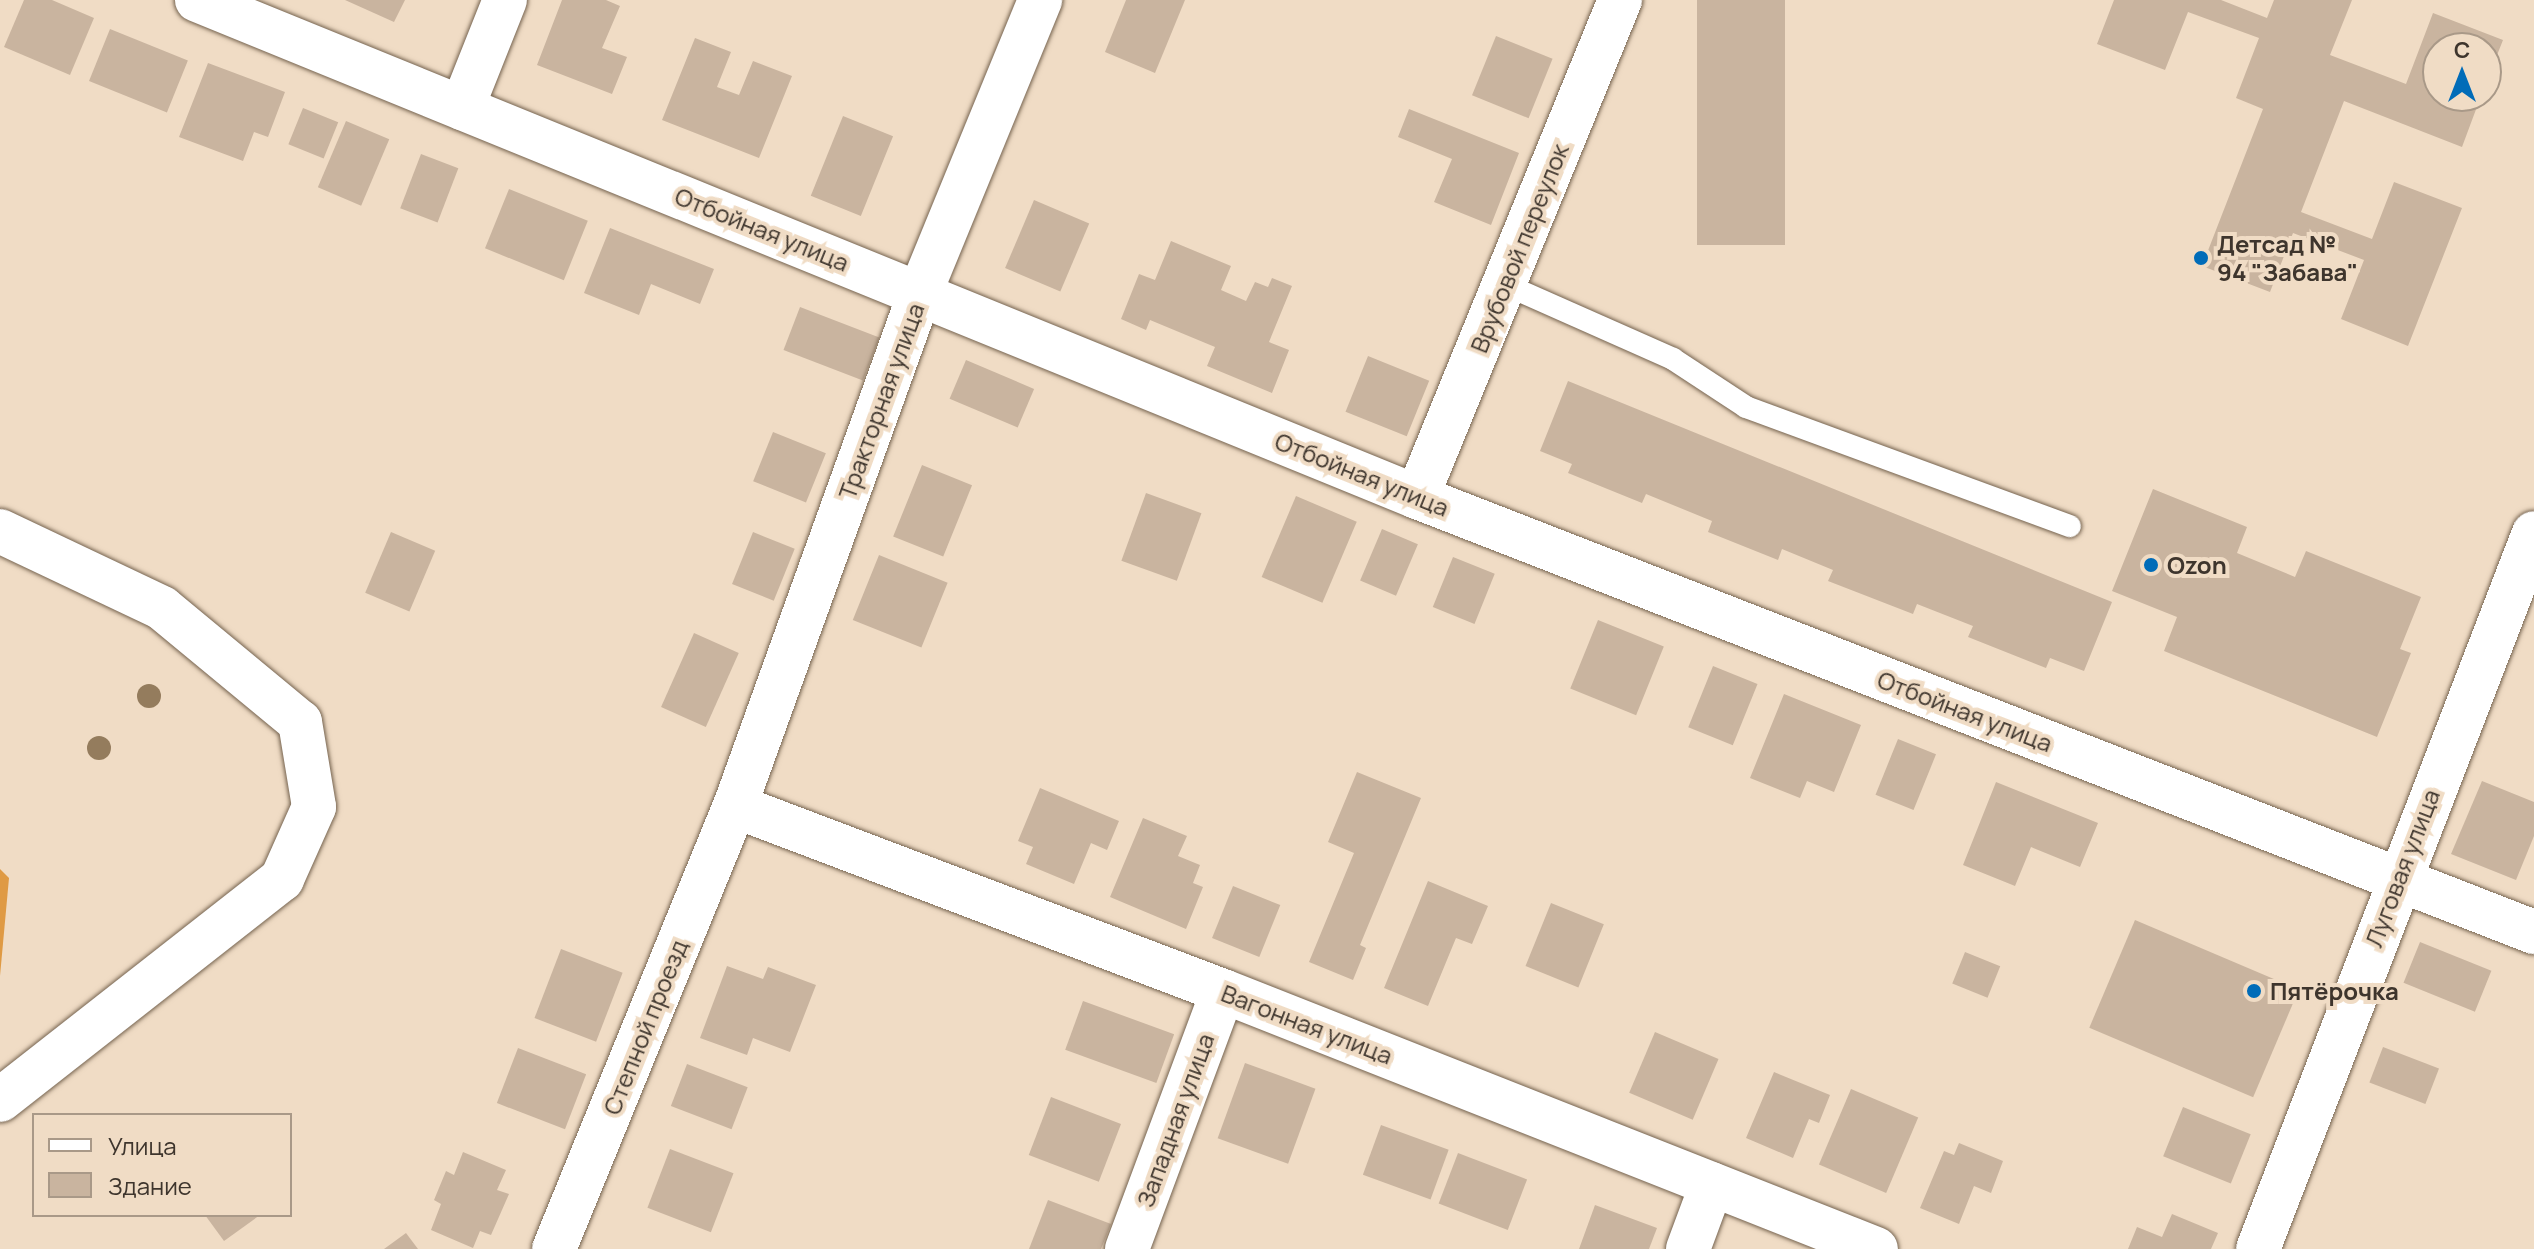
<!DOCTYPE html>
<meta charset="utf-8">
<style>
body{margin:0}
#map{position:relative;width:2534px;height:1249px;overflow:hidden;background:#f0dcc5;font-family:Manrope,sans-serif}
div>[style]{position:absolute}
.forest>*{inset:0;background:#df9a44}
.building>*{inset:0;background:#c9b49f;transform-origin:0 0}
.roads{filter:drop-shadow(0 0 2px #75634f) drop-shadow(0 0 2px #75634f)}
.service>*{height:22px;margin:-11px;padding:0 11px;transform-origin:11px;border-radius:11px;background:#fff}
.minor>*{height:44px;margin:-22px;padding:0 22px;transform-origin:22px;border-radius:22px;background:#fff}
.trees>*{width:24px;height:24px;margin:-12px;border-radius:50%;background:#947c5d}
.dots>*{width:22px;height:22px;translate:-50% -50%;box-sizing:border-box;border:4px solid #f0dcc5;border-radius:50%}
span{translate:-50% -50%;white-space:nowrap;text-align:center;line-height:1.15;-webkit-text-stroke:8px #f0dcc5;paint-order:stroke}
.street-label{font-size:24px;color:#3e352d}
.poi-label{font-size:24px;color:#3e352d;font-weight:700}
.left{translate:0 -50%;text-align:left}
.legend{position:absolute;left:32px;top:1113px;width:260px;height:104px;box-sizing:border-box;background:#f0dcc5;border:2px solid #a99988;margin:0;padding:10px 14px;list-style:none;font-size:24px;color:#3e352d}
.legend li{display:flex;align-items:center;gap:16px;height:40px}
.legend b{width:40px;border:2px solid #a99988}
.north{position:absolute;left:2422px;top:32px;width:80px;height:80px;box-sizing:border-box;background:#f0dcc5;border:2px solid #a99988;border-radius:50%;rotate:0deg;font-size:22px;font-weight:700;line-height:32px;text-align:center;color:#3e352d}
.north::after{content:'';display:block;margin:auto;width:28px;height:36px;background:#016cb8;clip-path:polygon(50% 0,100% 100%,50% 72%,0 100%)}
</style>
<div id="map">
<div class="forest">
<div style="clip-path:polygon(0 869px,9px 878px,0 976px)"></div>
</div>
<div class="building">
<div style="clip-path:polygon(24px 0,52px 0,94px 18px,70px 75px,4px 47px)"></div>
<div style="clip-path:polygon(345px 0,405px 0,394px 22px)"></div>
<div style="clip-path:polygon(562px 0,606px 0,620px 6px,602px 48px,627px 57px,612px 94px,537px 65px)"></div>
<div style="clip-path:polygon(1126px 0,1185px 0,1155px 73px,1105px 52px)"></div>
<div style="left:1697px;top:0;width:88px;height:245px"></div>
<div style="clip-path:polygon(2114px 0,2221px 0,2267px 18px,2274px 0,2352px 0,2330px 55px,2406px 84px,2433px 13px,2503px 40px,2486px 83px,2486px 48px,2438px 48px,2438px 96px,2481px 96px,2462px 147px,2344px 101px,2301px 212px,2372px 239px,2394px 182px,2462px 208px,2408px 346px,2341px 319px,2364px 260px,2293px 233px,2270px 292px,2202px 266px,2263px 109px,2236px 98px,2259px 38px,2188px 12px,2165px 70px,2097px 44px)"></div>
<div style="left:110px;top:29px;width:84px;height:56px;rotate:22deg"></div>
<div style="left:1496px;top:36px;width:61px;height:64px;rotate:22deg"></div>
<div style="clip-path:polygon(695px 38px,731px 52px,717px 87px,739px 95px,753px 61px,792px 76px,759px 158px,662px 120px)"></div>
<div style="clip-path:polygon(208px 63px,285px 92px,268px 137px,254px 132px,243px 161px,179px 137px)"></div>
<div style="left:303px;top:108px;width:38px;height:39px;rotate:22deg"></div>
<div style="clip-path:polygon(1409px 109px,1519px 153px,1491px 225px,1434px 202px,1452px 159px,1398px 137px)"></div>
<div style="left:843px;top:116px;width:54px;height:86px;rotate:22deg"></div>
<div style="left:346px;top:121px;width:47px;height:72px;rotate:23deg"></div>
<div style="left:421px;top:154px;width:40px;height:58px;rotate:21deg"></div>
<div style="left:509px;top:189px;width:85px;height:64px;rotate:22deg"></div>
<div style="left:1034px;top:200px;width:60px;height:74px;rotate:23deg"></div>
<div style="clip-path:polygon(610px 228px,714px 269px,700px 304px,651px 284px,639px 315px,584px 293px)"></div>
<div style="clip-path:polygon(1171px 241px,1231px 266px,1221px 290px,1246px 301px,1255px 282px,1268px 287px,1272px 278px,1292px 286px,1269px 342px,1289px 350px,1272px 393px,1207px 366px,1215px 347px,1150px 320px,1146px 330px,1121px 319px,1139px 274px,1155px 280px)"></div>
<div style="left:800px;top:307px;width:85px;height:46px;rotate:21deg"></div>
<div style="left:1368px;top:356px;width:66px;height:60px;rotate:22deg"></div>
<div style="left:966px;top:360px;width:74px;height:42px;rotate:23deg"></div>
<div style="clip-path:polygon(1568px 381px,2112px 602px,2084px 671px,2050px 658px,2046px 668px,1968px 637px,1973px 626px,1917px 604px,1913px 614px,1828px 581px,1833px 570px,1782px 549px,1778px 560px,1708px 532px,1712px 521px,1646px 494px,1642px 503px,1568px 473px,1572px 464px,1540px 451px)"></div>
<div style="left:773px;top:432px;width:57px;height:53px;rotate:22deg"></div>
<div style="left:922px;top:465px;width:54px;height:77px;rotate:22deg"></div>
<div style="clip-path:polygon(2153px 489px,2247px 527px,2237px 553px,2295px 577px,2306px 551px,2421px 597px,2400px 649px,2411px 653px,2377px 737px,2164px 651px,2177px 617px,2112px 591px)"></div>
<div style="left:1146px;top:493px;width:59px;height:72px;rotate:20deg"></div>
<div style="left:1296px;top:496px;width:66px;height:88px;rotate:23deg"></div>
<div style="left:1382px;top:529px;width:39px;height:56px;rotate:23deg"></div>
<div style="left:391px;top:532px;width:48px;height:66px;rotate:23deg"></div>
<div style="left:753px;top:532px;width:45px;height:56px;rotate:22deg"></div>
<div style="left:879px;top:555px;width:74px;height:70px;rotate:22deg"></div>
<div style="left:1453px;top:557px;width:45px;height:54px;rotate:22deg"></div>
<div style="left:1598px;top:620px;width:71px;height:74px;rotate:22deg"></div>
<div style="left:694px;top:633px;width:49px;height:81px;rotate:24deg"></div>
<div style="left:1713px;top:666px;width:48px;height:66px;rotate:22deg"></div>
<div style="clip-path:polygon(1784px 694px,1861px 725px,1834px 792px,1807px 781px,1800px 798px,1750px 778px)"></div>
<div style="left:1898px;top:739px;width:41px;height:60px;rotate:22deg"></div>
<div style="clip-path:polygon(1357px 772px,1421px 798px,1360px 945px,1366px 948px,1353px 980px,1309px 962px,1354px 853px,1328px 842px)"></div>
<div style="clip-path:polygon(2482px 781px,2534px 802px,2534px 836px,2516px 880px,2451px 854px)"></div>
<div style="clip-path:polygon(1996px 782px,2098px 823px,2080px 867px,2031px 847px,2015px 886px,1963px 865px)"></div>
<div style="clip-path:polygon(1040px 788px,1119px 821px,1107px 850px,1091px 843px,1074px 884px,1026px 864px,1033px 847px,1018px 841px)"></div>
<div style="clip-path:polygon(1143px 818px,1187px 836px,1178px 856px,1200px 865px,1193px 883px,1203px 887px,1186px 929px,1110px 897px)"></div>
<div style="clip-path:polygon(1428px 881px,1488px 906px,1472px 944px,1456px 938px,1428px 1006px,1384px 988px)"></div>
<div style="left:1233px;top:886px;width:51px;height:56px;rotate:22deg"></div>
<div style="left:1551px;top:903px;width:57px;height:68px;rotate:22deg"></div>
<div style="left:2135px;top:920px;width:178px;height:117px;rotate:23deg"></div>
<div style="left:2420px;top:942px;width:77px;height:44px;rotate:22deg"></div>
<div style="left:561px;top:949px;width:66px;height:74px;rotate:21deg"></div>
<div style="left:1965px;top:952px;width:38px;height:34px;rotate:22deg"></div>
<div style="clip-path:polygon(727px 966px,763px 979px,768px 967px,816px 985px,790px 1052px,753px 1038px,747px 1055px,700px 1038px)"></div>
<div style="left:1083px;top:1001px;width:97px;height:52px;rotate:20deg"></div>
<div style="left:1655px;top:1032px;width:69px;height:66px;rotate:23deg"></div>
<div style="left:2383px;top:1047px;width:60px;height:38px;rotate:21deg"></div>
<div style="left:518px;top:1048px;width:73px;height:59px;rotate:21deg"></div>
<div style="left:1245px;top:1063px;width:75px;height:80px;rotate:20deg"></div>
<div style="left:687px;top:1064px;width:65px;height:45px;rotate:21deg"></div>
<div style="clip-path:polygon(1774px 1072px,1830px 1095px,1819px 1123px,1809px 1119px,1793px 1158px,1746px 1138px)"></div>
<div style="left:1851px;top:1089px;width:73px;height:82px;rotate:23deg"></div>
<div style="left:1051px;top:1097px;width:75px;height:62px;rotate:21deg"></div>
<div style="left:2183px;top:1107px;width:73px;height:53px;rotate:22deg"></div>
<div style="left:1381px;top:1125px;width:72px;height:53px;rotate:20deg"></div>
<div style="clip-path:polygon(1959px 1143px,2003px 1161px,1991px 1193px,1974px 1186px,1959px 1224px,1920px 1208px,1944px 1151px,1954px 1155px)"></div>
<div style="left:670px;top:1149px;width:68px;height:63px;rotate:21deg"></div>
<div style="clip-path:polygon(463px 1152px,506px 1170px,497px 1190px,509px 1194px,491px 1235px,480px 1231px,473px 1248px,431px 1230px,441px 1204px,434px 1200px,446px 1171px,454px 1175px)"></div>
<div style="left:1458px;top:1153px;width:74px;height:54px;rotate:21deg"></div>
<div style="clip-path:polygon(1048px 1200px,1111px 1224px,1101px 1249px,1029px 1249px)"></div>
<div style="clip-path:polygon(1595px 1205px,1657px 1228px,1649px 1249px,1579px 1249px)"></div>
<div style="clip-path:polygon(2172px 1214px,2218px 1233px,2211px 1249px,2128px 1249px,2137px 1227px,2162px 1237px)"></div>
<div style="clip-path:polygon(205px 1215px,260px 1215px,224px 1241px)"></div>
<div style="clip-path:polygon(406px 1233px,418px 1249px,384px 1249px)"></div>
</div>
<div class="roads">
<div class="service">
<div style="left:1504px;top:284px;width:185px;rotate:23.9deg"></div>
<div style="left:1673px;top:359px;width:87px;rotate:33.3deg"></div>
<div style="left:1746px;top:407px;width:345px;rotate:20.2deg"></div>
</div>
<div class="minor">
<div style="left:197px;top:0;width:1317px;rotate:22.16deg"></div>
<div style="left:1417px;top:497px;width:1199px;rotate:21.28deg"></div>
<div style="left:462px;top:108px;width:116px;rotate:-68.3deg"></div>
<div style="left:1417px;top:497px;width:537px;rotate:-67.78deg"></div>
<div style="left:0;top:531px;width:179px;rotate:25.4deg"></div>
<div style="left:162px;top:608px;width:179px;rotate:39.6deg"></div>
<div style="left:300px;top:722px;width:86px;rotate:80.6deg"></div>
<div style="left:314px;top:807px;width:79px;rotate:114deg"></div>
<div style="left:282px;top:879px;width:358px;rotate:141.9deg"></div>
<div style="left:735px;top:806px;width:522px;rotate:20.76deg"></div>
<div style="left:1223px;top:991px;width:702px;rotate:21.56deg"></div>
<div style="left:554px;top:1249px;width:479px;rotate:-67.8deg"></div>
<div style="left:735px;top:806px;width:545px;rotate:-70.17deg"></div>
<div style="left:920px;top:293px;width:317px;rotate:-67.7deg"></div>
<div style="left:1127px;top:1249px;width:275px;rotate:-69.6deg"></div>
<div style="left:1688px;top:1249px;width:69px;rotate:-69.7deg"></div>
<div style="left:2258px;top:1249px;width:767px;rotate:-68.92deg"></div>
</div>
</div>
<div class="trees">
<div style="left:149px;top:696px"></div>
<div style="left:99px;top:748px"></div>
</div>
<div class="dots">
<div style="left:2201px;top:258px;background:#016cb8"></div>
<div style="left:2151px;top:565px;background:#016cb8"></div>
<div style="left:2254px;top:991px;background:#016cb8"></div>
</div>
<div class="street-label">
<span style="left:762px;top:229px;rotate:22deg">Отбойная улица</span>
<span style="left:1519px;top:248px;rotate:-68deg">Врубовой переулок</span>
<span style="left:881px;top:401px;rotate:-70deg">Тракторная улица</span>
<span style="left:1362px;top:474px;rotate:22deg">Отбойная улица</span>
<span style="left:1965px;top:711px;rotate:21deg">Отбойная улица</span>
<span style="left:2402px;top:868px;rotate:-69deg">Луговая улица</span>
<span style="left:1307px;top:1024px;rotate:21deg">Вагонная улица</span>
<span style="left:645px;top:1027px;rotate:-68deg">Степной проезд</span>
<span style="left:1175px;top:1120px;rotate:-70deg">Западная улица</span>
</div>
<div class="poi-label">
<span class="left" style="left:2217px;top:258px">Детсад №<br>94 "Забава"</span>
<span class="left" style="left:2167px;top:565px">Ozon</span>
<span class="left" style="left:2270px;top:991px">Пятёрочка</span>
</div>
<ul class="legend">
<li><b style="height:10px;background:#fff"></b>Улица</li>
<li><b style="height:22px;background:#c9b49f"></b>Здание</li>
</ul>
<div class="north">С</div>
</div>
